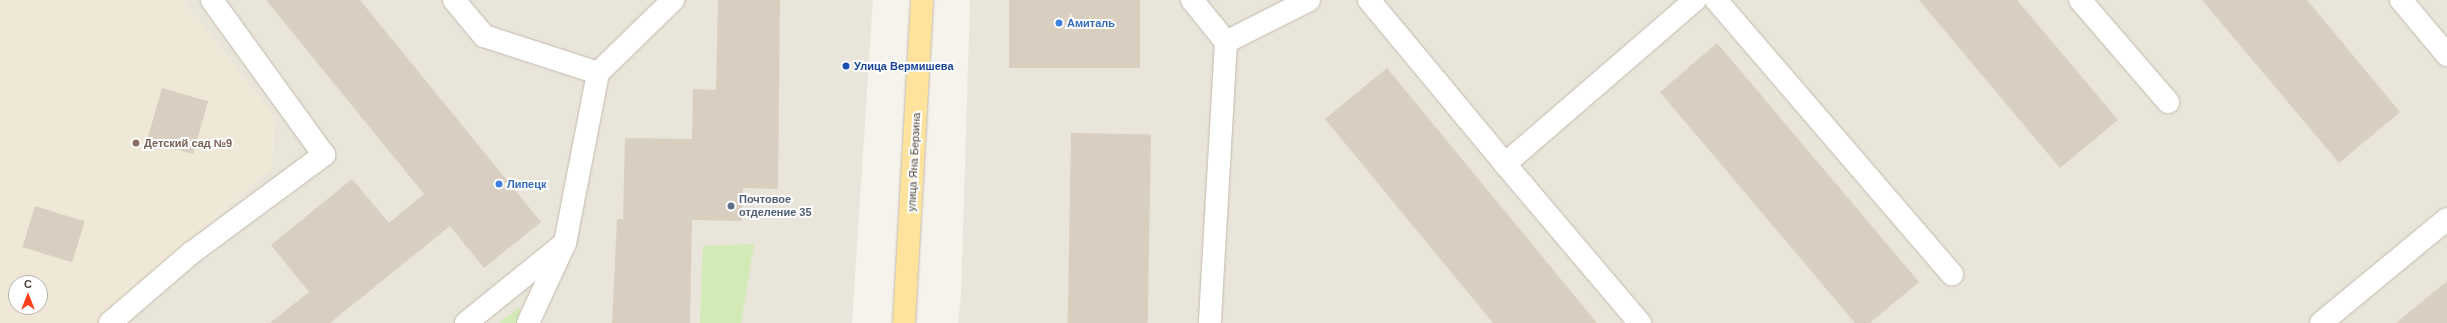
<!DOCTYPE html>
<meta charset="utf-8">
<style>
body{margin:0}
#map{position:relative;width:2447px;height:323px;overflow:hidden;background:#f6f3ec;font-family:Arial,sans-serif}
div>[style]{position:absolute}
.residential>*{inset:0;background:#eae5da}
.education>*{inset:0;background:#efe8d6}
.green>*{inset:0;background:#d2eab5}
.building>*{inset:0;background:#d8cfc1;transform-origin:0 0}
.roads{filter:drop-shadow(0 0 1px #c2bbae) drop-shadow(0 0 1px #c2bbae)}
.minor>*{height:22px;margin:-11px;padding:0 11px;transform-origin:11px;border-radius:11px;background:#fff}
.major>*{height:22px;margin:-11px;padding:0 11px;transform-origin:11px;border-radius:11px;background:#ffe39c}
.dots>*{width:11px;height:11px;translate:-50% -50%;box-sizing:border-box;border:2px solid #fff;border-radius:50%}
span{translate:-50% -50%;white-space:nowrap;text-align:center;line-height:1.15;-webkit-text-stroke:4px #fff;paint-order:stroke}
.shop-label{font-size:11px;color:#366cbe;font-weight:700}
.left{translate:0 -50%;text-align:left}
.transit-label{font-size:11px;color:#164399;font-weight:700}
.education-label{font-size:11px;color:#785e54;font-weight:700}
.street-label{font-size:11px;color:#4b4439}
.service-label{font-size:11px;color:#4e5e75;font-weight:700}
.north{position:absolute;left:8px;top:275px;width:40px;height:40px;box-sizing:border-box;background:#fff;border:1px solid #b7b4b0;border-radius:50%;rotate:0deg;font-size:11px;font-weight:700;line-height:16px;text-align:center;color:#4b4439}
.north::after{content:'';display:block;margin:auto;width:14px;height:18px;background:#fc3f1d;clip-path:polygon(50% 0,100% 100%,50% 72%,0 100%)}
</style>
<div id="map">
<div class="residential">
<div style="clip-path:polygon(182px 0,873px 0,852px 323px,97px 323px,271px 169px,275px 117px)"></div>
<div style="clip-path:polygon(970px 0,2447px 0,2447px 323px,958px 323px,961px 295px)"></div>
</div>
<div class="education">
<div style="clip-path:polygon(evenodd,0 0,182px 0,275px 117px,271px 169px,97px 323px,0 323px,0 0,16px 283px,40px 283px,40px 307px,16px 307px,16px 283px)"></div>
</div>
<div class="green">
<div style="clip-path:polygon(754px 244px,741px 323px,700px 323px,703px 246px)"></div>
<div style="clip-path:polygon(520px 307px,517px 323px,499px 323px)"></div>
</div>
<div class="building">
<div style="clip-path:polygon(266px 0,360px 0,541px 222px,484px 268px,450px 226px,330px 323px,270px 323px,309px 292px,271px 245px,352px 179px,389px 223px,424px 194px)"></div>
<div style="clip-path:polygon(718px 0,780px 0,778px 189px,743px 188px,742px 221px,692px 220px,690px 323px,612px 323px,617px 219px,623px 219px,625px 138px,692px 139px,693px 89px,716px 90px)"></div>
<div style="left:1009px;top:0;width:131px;height:68px"></div>
<div style="clip-path:polygon(1919px 0,2017px 0,2118px 120px,2060px 168px)"></div>
<div style="clip-path:polygon(2202px 0,2307px 0,2400px 112px,2339px 163px)"></div>
<div style="clip-path:polygon(1717px 43px,1919px 282px,1870px 323px,1855px 323px,1660px 92px)"></div>
<div style="clip-path:polygon(1387px 68px,1597px 323px,1493px 323px,1325px 119px)"></div>
<div style="left:162px;top:88px;width:48px;height:55px;rotate:16deg"></div>
<div style="left:1071px;top:133px;width:80px;height:190px;rotate:1deg"></div>
<div style="left:35px;top:206px;width:52px;height:43px;rotate:17deg"></div>
<div style="clip-path:polygon(2447px 281px,2447px 323px,2396px 323px)"></div>
</div>
<div class="roads">
<div class="minor">
<div style="left:454px;top:0;width:47px;rotate:50.2deg"></div>
<div style="left:484px;top:36px;width:120px;rotate:18deg"></div>
<div style="left:1192px;top:0;width:54px;rotate:51deg"></div>
<div style="left:1226px;top:42px;width:281px;rotate:93.3deg"></div>
<div style="left:1369px;top:0;width:213px;rotate:50.3deg"></div>
<div style="left:1505px;top:164px;width:251px;rotate:-40.8deg"></div>
<div style="left:1716px;top:0;width:362px;rotate:49.3deg"></div>
<div style="left:2080px;top:0;width:135px;rotate:49.2deg"></div>
<div style="left:2401px;top:0;width:72px;rotate:50.1deg"></div>
<div style="left:1226px;top:42px;width:93px;rotate:-26.8deg"></div>
<div style="left:1505px;top:164px;width:209px;rotate:49.7deg"></div>
<div style="left:110px;top:323px;width:106px;rotate:-40.8deg"></div>
<div style="left:190px;top:254px;width:167px;rotate:-36.5deg"></div>
<div style="left:324px;top:155px;width:191px;rotate:-125.9deg"></div>
<div style="left:466px;top:323px;width:122px;rotate:-39deg"></div>
<div style="left:528px;top:323px;width:88px;rotate:-65.2deg"></div>
<div style="left:565px;top:243px;width:173px;rotate:-79deg"></div>
<div style="left:598px;top:73px;width:105px;rotate:-44.2deg"></div>
<div style="left:2321px;top:323px;width:163px;rotate:-39.5deg"></div>
</div>
<div class="major">
<div style="left:904px;top:323px;width:324px;rotate:-86.8deg"></div>
</div>
</div>
<div class="dots">
<div style="left:1059px;top:23px;background:#3f7fe0"></div>
<div style="left:846px;top:66px;background:#1a4fb4"></div>
<div style="left:136px;top:143px;background:#8d6e63"></div>
<div style="left:499px;top:184px;background:#3f7fe0"></div>
<div style="left:731px;top:206px;background:#5c6f8a"></div>
</div>
<div class="shop-label">
<span class="left" style="left:1067px;top:23px">Амиталь</span>
<span class="left" style="left:507px;top:184px">Липецк</span>
</div>
<div class="transit-label">
<span class="left" style="left:854px;top:66px">Улица Вермишева</span>
</div>
<div class="education-label">
<span class="left" style="left:144px;top:143px">Детский сад №9</span>
</div>
<div class="street-label">
<span style="left:914px;top:162px;rotate:-87deg">улица Яна Берзина</span>
</div>
<div class="service-label">
<span class="left" style="left:739px;top:206px">Почтовое<br>отделение 35</span>
</div>
<div class="north">С</div>
</div>
